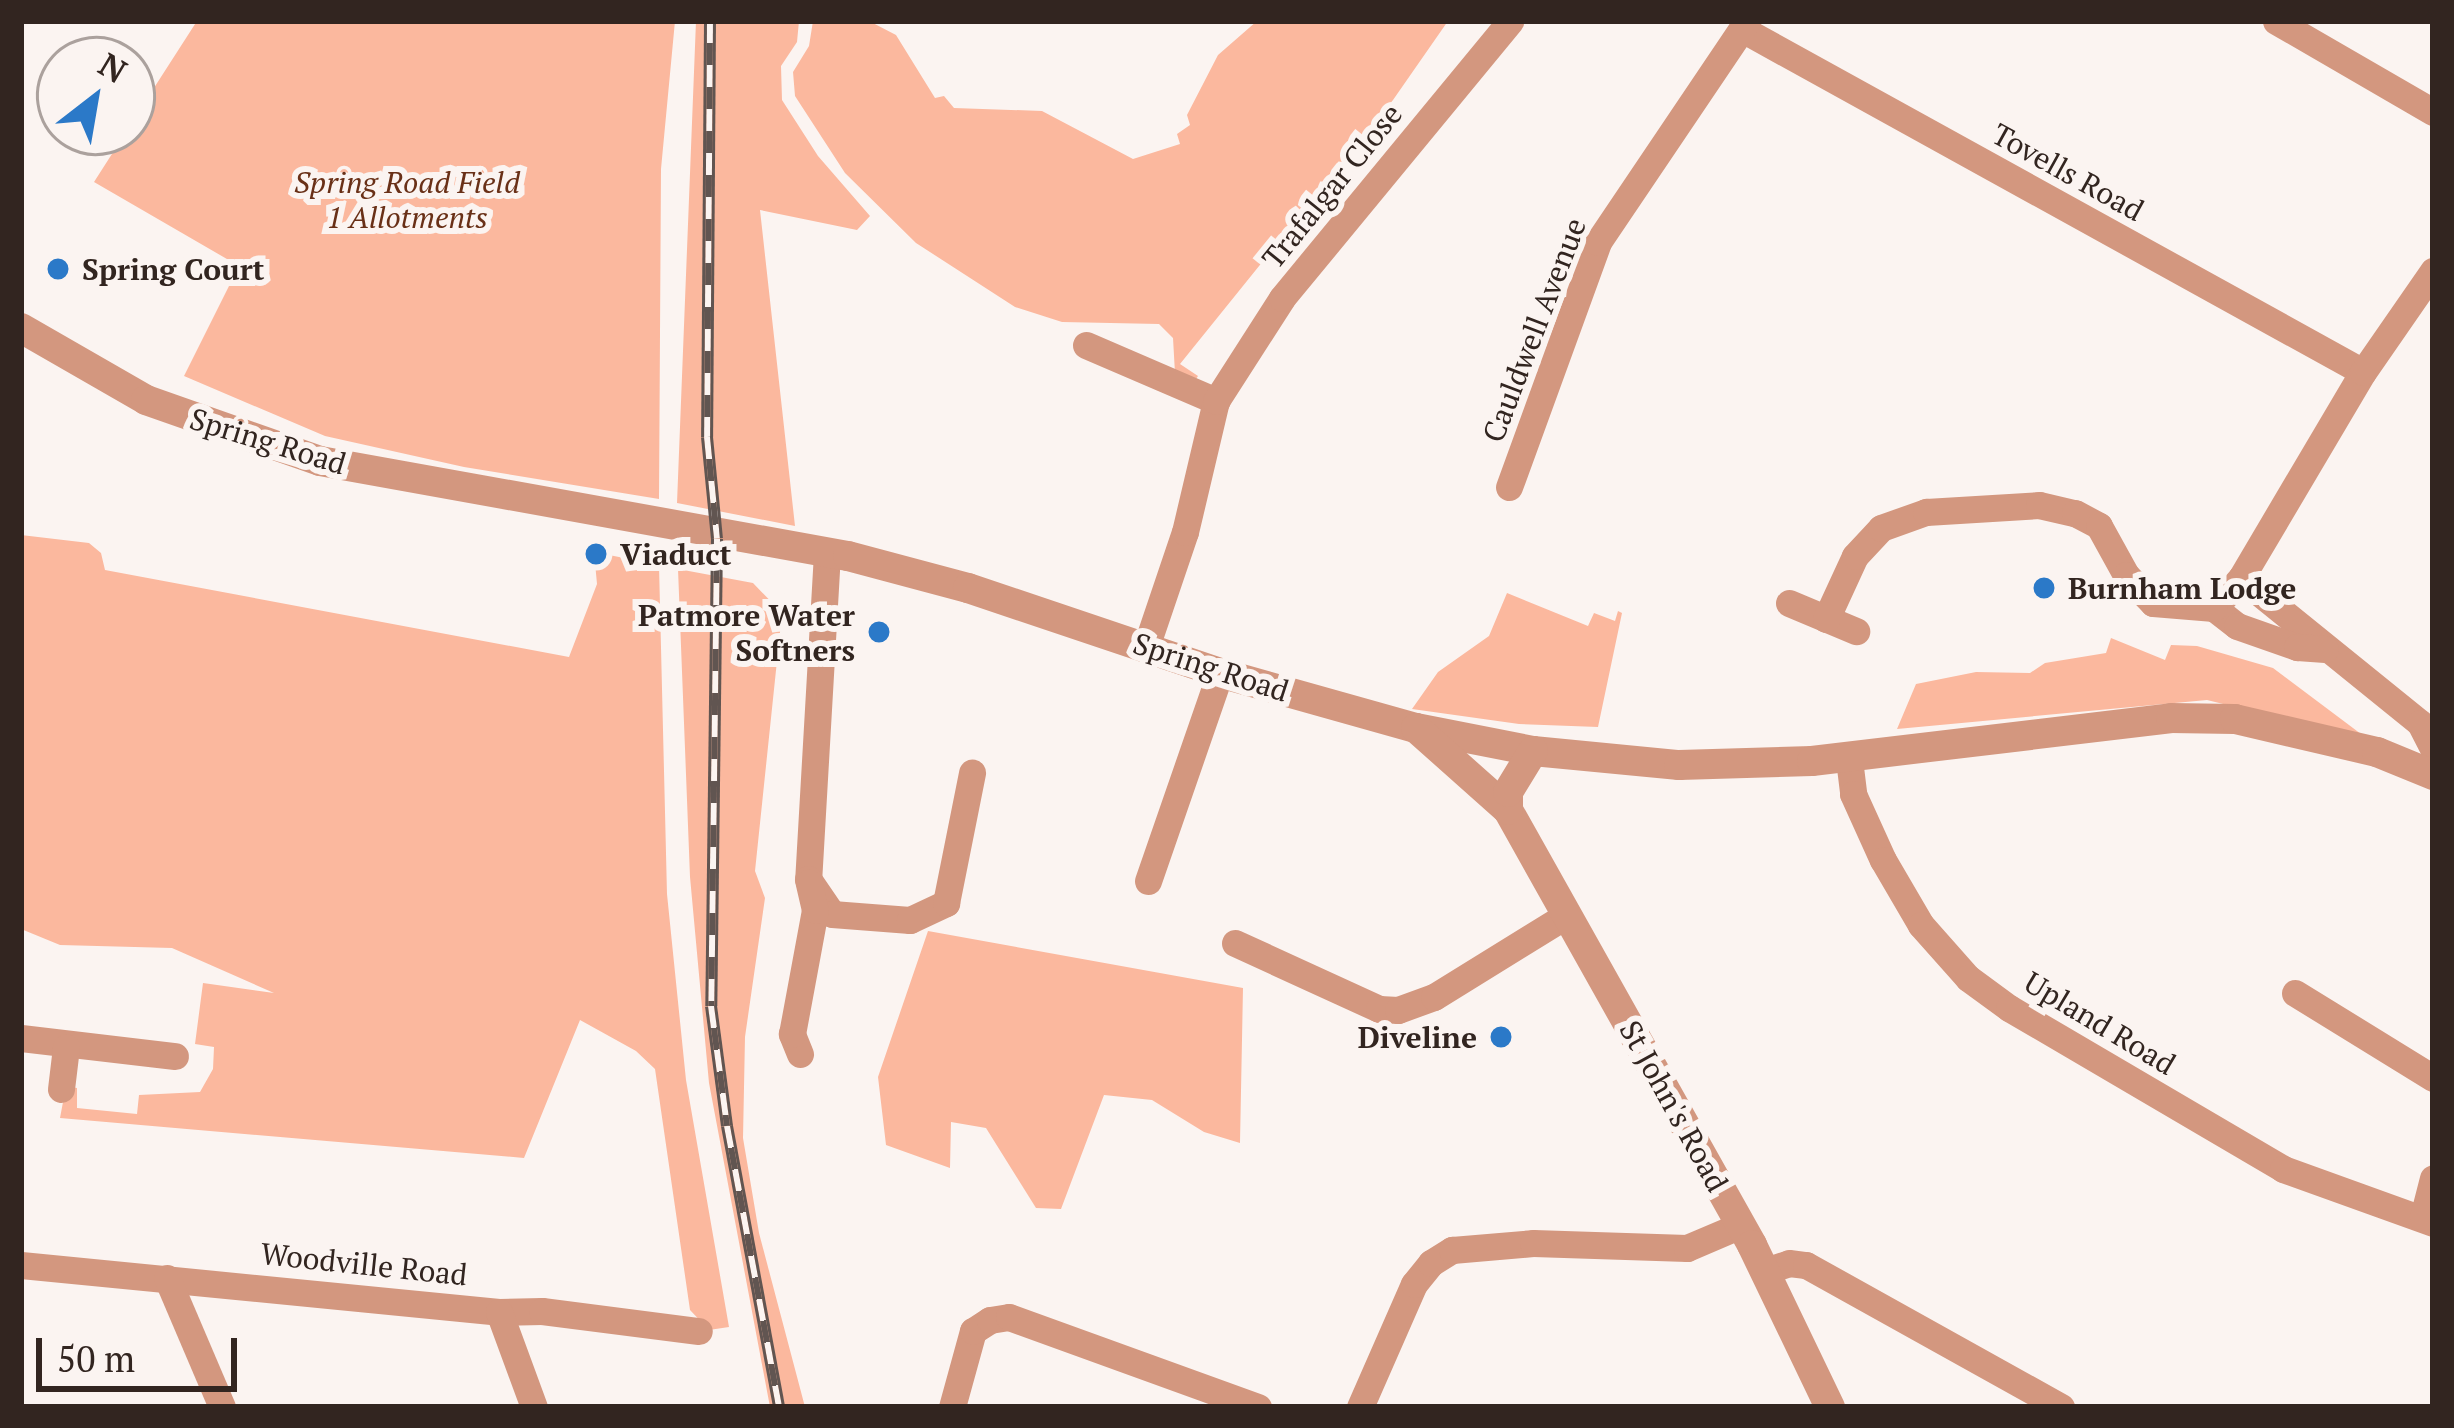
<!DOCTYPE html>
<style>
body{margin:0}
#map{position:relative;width:2454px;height:1428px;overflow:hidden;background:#fbf4f1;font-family:"PT Serif",serif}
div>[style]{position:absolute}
.green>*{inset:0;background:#fbb89e}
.minor>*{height:27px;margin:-13.5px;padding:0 13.5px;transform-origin:13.5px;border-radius:13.5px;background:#d3977f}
.tertiary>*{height:30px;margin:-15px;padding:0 15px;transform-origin:15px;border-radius:15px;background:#d3977f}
.rail>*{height:12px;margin-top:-6px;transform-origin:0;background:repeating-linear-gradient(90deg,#fbf4f1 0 22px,#615551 0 44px);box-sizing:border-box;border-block:3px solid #615551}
.dots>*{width:33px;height:33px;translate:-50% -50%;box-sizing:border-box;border:6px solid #fbf4f1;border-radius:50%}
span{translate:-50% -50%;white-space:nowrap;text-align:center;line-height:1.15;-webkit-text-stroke:12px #fbf4f1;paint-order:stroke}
.street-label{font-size:30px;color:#322520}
.park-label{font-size:30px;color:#693017;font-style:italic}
.poi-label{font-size:30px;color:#322520;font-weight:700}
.left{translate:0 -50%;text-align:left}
.right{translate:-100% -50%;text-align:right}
.frame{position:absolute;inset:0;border:24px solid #322520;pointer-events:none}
.north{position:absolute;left:36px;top:36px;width:120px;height:120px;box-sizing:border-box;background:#fbf4f1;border:3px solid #aba19d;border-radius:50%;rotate:31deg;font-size:33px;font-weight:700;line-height:48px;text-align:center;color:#322520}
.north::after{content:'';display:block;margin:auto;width:42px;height:54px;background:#2b79c8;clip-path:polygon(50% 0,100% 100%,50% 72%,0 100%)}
.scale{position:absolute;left:36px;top:1338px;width:201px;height:54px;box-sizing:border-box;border:6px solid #322520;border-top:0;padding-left:15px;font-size:36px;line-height:42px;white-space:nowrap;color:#322520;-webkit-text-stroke:9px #fbf4f1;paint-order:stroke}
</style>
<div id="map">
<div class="green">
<div style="clip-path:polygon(197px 21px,675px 21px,661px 169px,659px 499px,464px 467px,325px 436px,184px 376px,239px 266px,94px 182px,126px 132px,132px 132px,132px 122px)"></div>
<div style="clip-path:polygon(696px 21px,799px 21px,797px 42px,781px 66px,782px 100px,818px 156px,870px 216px,857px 230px,760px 210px,795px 526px,677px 503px)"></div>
<div style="clip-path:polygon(813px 21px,869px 21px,896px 35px,935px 98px,944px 96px,954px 108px,1042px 111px,1133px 159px,1180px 144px,1177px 134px,1190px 125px,1187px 115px,1218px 55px,1257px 21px,1448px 21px,1393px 100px,1180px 364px,1198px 376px,1186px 394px,1176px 391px,1173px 338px,1159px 324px,1062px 322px,1015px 307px,916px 243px,845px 173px,795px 96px,793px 72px,809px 46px)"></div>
<div style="clip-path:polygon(21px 535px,89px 543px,101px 553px,105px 570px,569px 657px,597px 584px,594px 552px,659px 565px,667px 894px,686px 1080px,729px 1327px,709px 1330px,690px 1310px,655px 1069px,636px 1051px,580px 1020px,524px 1158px,60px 1118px,66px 1086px,77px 1088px,77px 1108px,137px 1114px,139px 1095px,200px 1092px,213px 1069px,214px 1047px,195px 1044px,203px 983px,274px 993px,172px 948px,60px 945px,21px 929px)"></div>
<div style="clip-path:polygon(678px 569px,753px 583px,782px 613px,755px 871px,765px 898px,745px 1037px,743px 1138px,759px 1233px,805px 1407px,770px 1407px,709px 1083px,690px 877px)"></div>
<div style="clip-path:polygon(1507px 593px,1588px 626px,1594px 613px,1615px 621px,1618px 611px,1622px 613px,1598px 727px,1519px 724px,1412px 709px,1438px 672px,1489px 636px)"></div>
<div style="clip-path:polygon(2111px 638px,2165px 660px,2171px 645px,2197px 646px,2273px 668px,2369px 740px,2207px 700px,1897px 729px,1916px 684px,1976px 672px,2030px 673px,2045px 663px,2106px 653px)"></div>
<div style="clip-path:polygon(928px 931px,1243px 988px,1240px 1143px,1204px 1132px,1152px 1100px,1104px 1095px,1061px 1209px,1036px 1208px,986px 1128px,951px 1122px,950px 1168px,886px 1145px,878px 1077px)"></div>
</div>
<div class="minor">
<div style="left:2276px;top:21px;width:181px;rotate:30.1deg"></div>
<div style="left:1742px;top:29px;width:709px;rotate:28.91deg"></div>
<div style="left:1086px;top:345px;width:142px;rotate:23.3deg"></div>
<div style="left:1509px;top:487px;width:261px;rotate:-70deg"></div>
<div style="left:1598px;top:242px;width:267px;rotate:-56deg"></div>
<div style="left:827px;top:553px;width:327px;rotate:93.3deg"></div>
<div style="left:808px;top:879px;width:42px;rotate:55.6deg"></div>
<div style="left:832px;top:914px;width:78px;rotate:4.4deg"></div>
<div style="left:910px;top:920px;width:40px;rotate:-25deg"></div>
<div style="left:946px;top:903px;width:133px;rotate:-78.7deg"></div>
<div style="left:2241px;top:578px;width:230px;rotate:39deg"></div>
<div style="left:2420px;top:723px;width:28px;rotate:63deg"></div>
<div style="left:1789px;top:603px;width:73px;rotate:22.7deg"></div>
<div style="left:2214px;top:608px;width:40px;rotate:-48deg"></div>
<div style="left:2241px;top:578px;width:239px;rotate:-59.4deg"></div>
<div style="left:2363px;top:372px;width:123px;rotate:-55.3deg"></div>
<div style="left:2214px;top:608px;width:29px;rotate:38deg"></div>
<div style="left:2237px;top:626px;width:64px;rotate:19.3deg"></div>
<div style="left:2297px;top:647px;width:28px;rotate:4deg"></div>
<div style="left:1826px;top:619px;width:69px;rotate:-65.3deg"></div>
<div style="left:1855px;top:556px;width:38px;rotate:-47deg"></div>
<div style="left:1881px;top:528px;width:48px;rotate:-19.6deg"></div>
<div style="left:1926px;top:512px;width:113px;rotate:-3.5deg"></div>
<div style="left:2039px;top:505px;width:37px;rotate:13deg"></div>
<div style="left:2075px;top:513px;width:27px;rotate:28deg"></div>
<div style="left:2099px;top:526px;width:56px;rotate:61.1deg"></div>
<div style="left:2126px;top:575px;width:39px;rotate:46deg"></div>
<div style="left:2153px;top:603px;width:61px;rotate:4.7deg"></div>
<div style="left:1146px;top:647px;width:121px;rotate:-71.3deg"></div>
<div style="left:1185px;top:532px;width:135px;rotate:-76.7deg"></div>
<div style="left:1216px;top:401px;width:122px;rotate:-57.3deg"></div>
<div style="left:1282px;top:298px;width:359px;rotate:-50.5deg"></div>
<div style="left:1849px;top:759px;width:35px;rotate:83deg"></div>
<div style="left:1853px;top:794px;width:72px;rotate:65.6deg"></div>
<div style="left:1883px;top:860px;width:75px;rotate:59.7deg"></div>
<div style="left:1921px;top:925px;width:71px;rotate:48.4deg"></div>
<div style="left:1968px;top:978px;width:51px;rotate:36.2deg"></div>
<div style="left:2009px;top:1008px;width:318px;rotate:30.4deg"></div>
<div style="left:2283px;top:1169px;width:159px;rotate:19.8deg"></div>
<div style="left:1148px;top:881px;width:220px;rotate:-70.9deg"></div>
<div style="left:1235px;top:943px;width:158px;rotate:24.6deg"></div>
<div style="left:1379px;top:1009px;width:19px;rotate:3deg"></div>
<div style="left:1398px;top:1010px;width:38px;rotate:-20deg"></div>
<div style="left:1434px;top:997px;width:156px;rotate:-31.7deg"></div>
<div style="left:2295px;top:993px;width:162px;rotate:31.6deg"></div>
<div style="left:21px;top:1038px;width:155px;rotate:6.7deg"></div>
<div style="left:800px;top:1054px;width:22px;rotate:-112deg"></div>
<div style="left:792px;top:1034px;width:126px;rotate:-79.5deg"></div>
<div style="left:815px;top:910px;width:28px;rotate:-103deg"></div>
<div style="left:61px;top:1089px;width:42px;rotate:-83.2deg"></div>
<div style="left:2423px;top:1217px;width:40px;rotate:-75.6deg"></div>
<div style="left:21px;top:1265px;width:480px;rotate:5.6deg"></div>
<div style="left:499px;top:1312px;width:43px;rotate:-1.3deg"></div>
<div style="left:542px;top:1311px;width:158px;rotate:7.3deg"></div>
<div style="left:1765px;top:1271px;width:25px;rotate:-18deg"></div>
<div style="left:1789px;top:1263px;width:17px;rotate:7deg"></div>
<div style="left:1806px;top:1265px;width:292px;rotate:29.1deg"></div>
<div style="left:167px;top:1278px;width:140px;rotate:66.9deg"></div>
<div style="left:499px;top:1312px;width:101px;rotate:69.8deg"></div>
<div style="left:952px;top:1407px;width:79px;rotate:-74.6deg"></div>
<div style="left:973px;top:1331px;width:20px;rotate:-33deg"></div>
<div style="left:990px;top:1320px;width:19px;rotate:-9deg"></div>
<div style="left:1009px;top:1317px;width:265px;rotate:19.9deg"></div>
<div style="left:1360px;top:1407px;width:134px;rotate:-66.3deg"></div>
<div style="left:1414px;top:1284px;width:27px;rotate:-51deg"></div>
<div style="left:1431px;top:1263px;width:25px;rotate:-32deg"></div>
<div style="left:1452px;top:1250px;width:81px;rotate:-4.9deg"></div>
<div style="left:1533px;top:1243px;width:154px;rotate:1.9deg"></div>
<div style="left:1687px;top:1248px;width:59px;rotate:-23.1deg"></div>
</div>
<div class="tertiary">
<div style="left:21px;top:328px;width:144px;rotate:29.9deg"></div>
<div style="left:146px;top:400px;width:184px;rotate:19.3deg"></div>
<div style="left:320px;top:461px;width:536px;rotate:10.2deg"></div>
<div style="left:848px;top:556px;width:124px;rotate:14.9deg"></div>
<div style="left:968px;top:588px;width:266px;rotate:18.6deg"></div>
<div style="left:1220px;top:673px;width:204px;rotate:15.7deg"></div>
<div style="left:1416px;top:728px;width:119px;rotate:11.1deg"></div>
<div style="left:1533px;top:751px;width:147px;rotate:5.5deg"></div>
<div style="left:1679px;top:765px;width:133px;rotate:-1.7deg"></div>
<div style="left:1812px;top:761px;width:362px;rotate:-6.8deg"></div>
<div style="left:2171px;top:718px;width:64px;rotate:0.9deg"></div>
<div style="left:2235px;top:719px;width:146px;rotate:13.1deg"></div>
<div style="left:2377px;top:752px;width:61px;rotate:22.3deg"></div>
<div style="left:1416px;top:728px;width:123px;rotate:41.7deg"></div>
<div style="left:1508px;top:810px;width:499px;rotate:60.7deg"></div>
<div style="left:1752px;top:1245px;width:180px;rotate:64.3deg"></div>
<div style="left:1508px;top:810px;width:18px;rotate:-90deg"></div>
<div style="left:1508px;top:792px;width:48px;rotate:-58.6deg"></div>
</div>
<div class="rail">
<div style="left:710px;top:21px;width:416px;rotate:90.4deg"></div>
<div style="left:707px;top:437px;width:102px;rotate:84.4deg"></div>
<div style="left:717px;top:539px;width:467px;rotate:90.7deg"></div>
<div style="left:711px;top:1006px;width:121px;rotate:82.4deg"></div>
<div style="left:727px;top:1126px;width:286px;rotate:79.5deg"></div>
</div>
<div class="dots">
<div style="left:58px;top:269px;background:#2b79c8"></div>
<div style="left:596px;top:554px;background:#2b79c8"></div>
<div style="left:2044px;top:588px;background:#2b79c8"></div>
<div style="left:879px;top:632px;background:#2b79c8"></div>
<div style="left:1501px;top:1037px;background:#2b79c8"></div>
</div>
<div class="street-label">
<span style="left:2068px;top:172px;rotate:29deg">Tovells Road</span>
<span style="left:1332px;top:186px;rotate:-51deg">Trafalgar Close</span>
<span style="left:1534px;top:330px;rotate:-69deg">Cauldwell Avenue</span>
<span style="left:268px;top:441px;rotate:17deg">Spring Road</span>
<span style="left:1211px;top:667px;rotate:18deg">Spring Road</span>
<span style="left:2100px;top:1023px;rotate:31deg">Upland Road</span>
<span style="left:1674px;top:1106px;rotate:61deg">St John's Road</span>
<span style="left:364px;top:1264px;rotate:6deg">Woodville Road</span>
</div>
<div class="park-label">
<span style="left:407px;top:199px">Spring Road Field<br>1 Allotments</span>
</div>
<div class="poi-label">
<span class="left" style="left:82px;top:269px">Spring Court</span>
<span class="left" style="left:620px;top:554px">Viaduct</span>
<span class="left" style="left:2068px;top:588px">Burnham Lodge</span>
<span class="right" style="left:855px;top:632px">Patmore Water<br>Softners</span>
<span class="right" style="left:1477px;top:1037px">Diveline</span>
</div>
<div class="frame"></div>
<div class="north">N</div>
<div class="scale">50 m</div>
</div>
